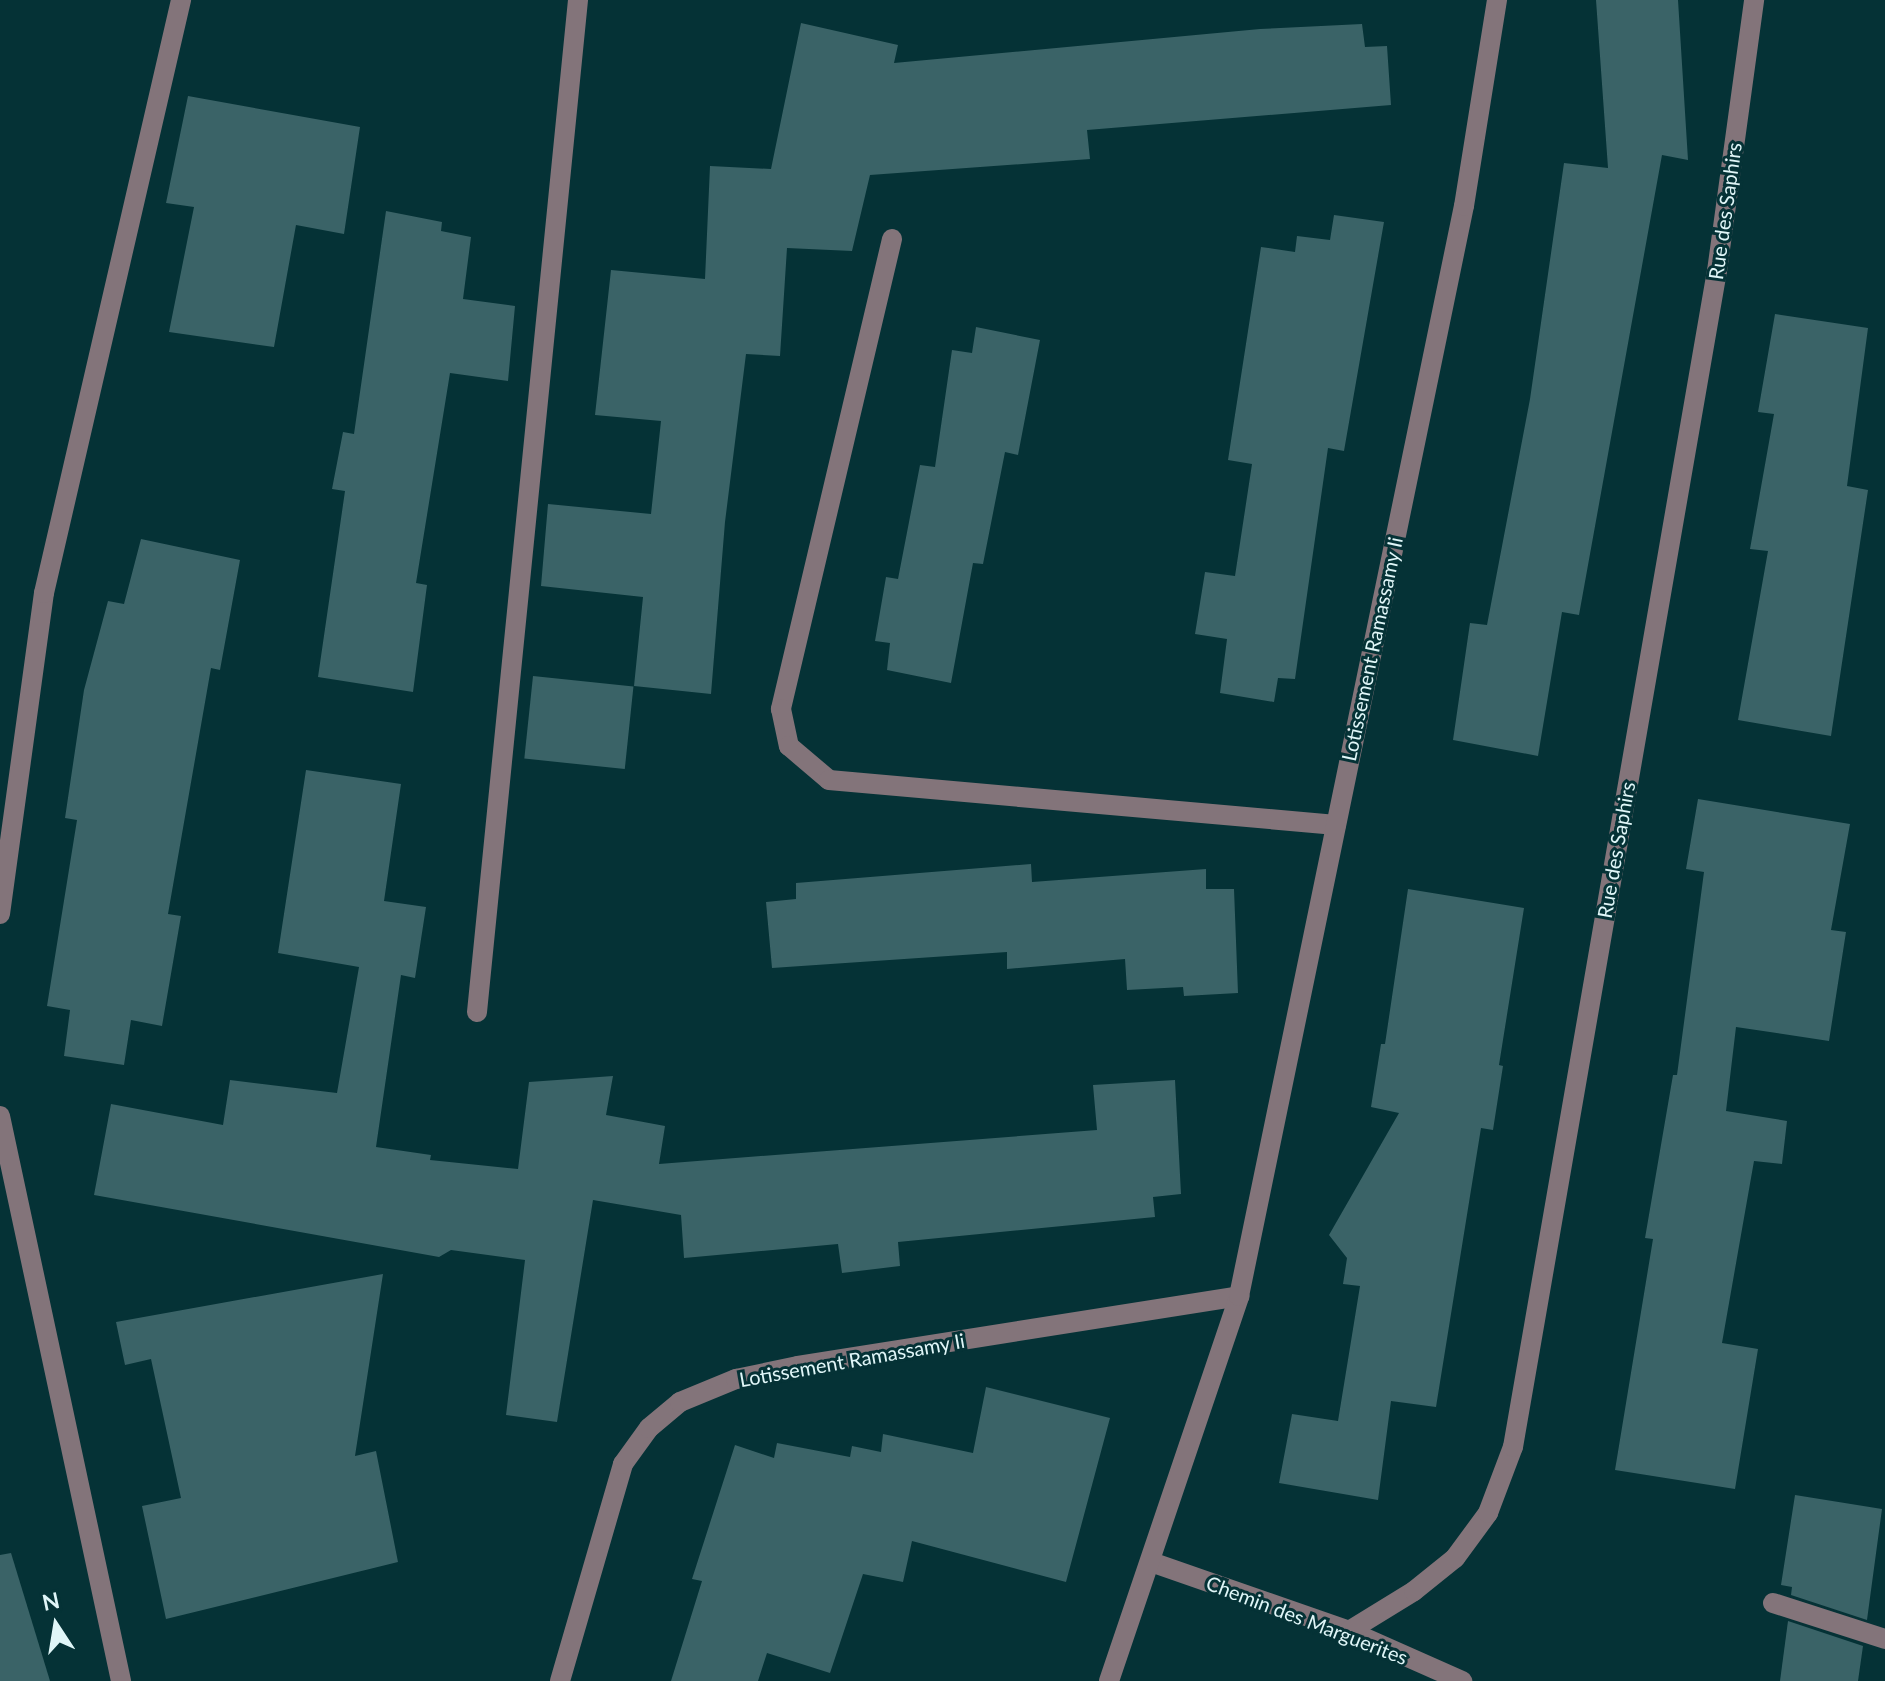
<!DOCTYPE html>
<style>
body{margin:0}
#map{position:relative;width:1885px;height:1681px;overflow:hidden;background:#053236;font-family:Lato,sans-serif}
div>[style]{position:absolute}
.building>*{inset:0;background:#3a6367;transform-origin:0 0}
.minor>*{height:20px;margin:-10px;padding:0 10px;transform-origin:10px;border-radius:10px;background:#83747a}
span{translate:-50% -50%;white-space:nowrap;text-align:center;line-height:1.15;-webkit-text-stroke:6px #053236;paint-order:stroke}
.street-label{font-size:20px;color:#e0f6f8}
.north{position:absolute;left:16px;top:1585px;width:80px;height:80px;-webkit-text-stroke:6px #053236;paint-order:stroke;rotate:348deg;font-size:22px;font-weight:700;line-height:32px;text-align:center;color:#e0f6f8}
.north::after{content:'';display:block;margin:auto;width:28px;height:36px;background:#e0f6f8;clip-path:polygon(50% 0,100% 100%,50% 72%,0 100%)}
</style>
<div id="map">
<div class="building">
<div style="clip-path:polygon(1596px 0,1678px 0,1688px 160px,1662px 155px,1579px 615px,1562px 612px,1538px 756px,1453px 740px,1470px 623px,1487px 625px,1530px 399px,1564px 163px,1608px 168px)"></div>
<div style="clip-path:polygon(801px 23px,898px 45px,894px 63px,1260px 29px,1362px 24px,1365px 47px,1387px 46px,1391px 105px,1087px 130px,1090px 159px,870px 175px,852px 251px,787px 248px,780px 356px,746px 354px,725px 522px,711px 694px,634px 686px,643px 597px,541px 586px,548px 504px,651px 514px,661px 421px,595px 415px,611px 270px,705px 279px,710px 166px,771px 169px)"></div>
<div style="clip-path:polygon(188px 96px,360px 127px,344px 234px,296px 225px,274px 347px,169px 332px,194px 207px,166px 203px)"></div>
<div style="clip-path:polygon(386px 211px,442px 222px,441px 231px,471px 237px,463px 299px,515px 306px,508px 381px,450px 373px,416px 583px,427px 585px,413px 692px,318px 677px,345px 491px,332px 489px,343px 432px,354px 434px)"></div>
<div style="clip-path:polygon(1334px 215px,1384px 222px,1344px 451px,1328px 448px,1295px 679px,1278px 678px,1274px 702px,1220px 693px,1227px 639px,1195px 634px,1205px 572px,1235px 576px,1252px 464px,1228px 460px,1261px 247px,1295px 252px,1297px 236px,1330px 240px)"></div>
<div style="clip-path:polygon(1775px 314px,1868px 328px,1847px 486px,1868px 490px,1831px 736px,1738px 720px,1768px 551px,1750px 549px,1774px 414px,1758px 412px)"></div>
<div style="clip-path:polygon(976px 327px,1040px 340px,1018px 455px,1005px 452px,983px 564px,973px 563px,951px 683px,887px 670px,890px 643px,875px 641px,886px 577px,898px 579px,920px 465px,935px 467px,952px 350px,972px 353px)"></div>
<div style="clip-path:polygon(141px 539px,240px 560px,220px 670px,211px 668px,168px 914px,181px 916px,162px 1026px,131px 1020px,124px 1065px,64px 1056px,70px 1010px,47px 1006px,77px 820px,65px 818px,84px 690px,108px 601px,124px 604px)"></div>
<div style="left:533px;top:676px;width:101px;height:83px;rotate:6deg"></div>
<div style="clip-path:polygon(306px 770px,401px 784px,384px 901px,426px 907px,415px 978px,401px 975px,376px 1147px,431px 1155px,430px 1160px,518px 1169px,529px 1082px,613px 1076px,606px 1115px,665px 1126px,659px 1164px,1097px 1130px,1093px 1085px,1175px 1080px,1181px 1194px,1153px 1197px,1155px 1217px,898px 1242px,900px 1266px,842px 1273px,838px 1244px,684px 1258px,681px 1215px,593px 1200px,557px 1422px,506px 1415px,525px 1260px,451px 1250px,439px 1257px,94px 1195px,111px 1104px,223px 1125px,230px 1080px,337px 1093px,359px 967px,278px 953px)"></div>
<div style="clip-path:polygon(1698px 799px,1850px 824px,1831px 930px,1846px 932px,1829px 1041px,1736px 1027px,1726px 1111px,1787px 1121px,1782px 1164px,1754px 1161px,1722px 1343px,1758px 1349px,1735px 1489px,1615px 1470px,1653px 1239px,1645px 1238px,1673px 1075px,1677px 1075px,1704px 872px,1686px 869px)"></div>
<div style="clip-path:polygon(1031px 864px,1032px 882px,1206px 869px,1206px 889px,1234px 889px,1238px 993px,1184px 996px,1183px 987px,1127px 990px,1125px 959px,1007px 969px,1007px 952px,772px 968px,766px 902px,796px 899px,796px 883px)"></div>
<div style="clip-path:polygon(1408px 889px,1524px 908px,1499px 1065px,1503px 1066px,1493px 1130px,1481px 1128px,1436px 1407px,1391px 1401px,1378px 1500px,1279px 1483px,1292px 1414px,1338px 1421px,1360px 1286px,1343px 1284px,1347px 1258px,1329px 1235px,1399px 1113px,1371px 1107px,1381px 1044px,1385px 1044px)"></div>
<div style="clip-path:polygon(383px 1274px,355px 1456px,376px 1451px,398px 1562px,166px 1619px,142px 1506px,181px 1498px,151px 1359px,125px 1365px,116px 1322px)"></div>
<div style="clip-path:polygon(986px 1387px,1110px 1418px,1066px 1582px,912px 1541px,903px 1582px,863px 1574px,830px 1673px,767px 1653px,758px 1681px,671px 1681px,702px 1581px,692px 1579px,735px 1445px,774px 1458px,777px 1443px,850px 1457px,852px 1446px,881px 1452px,883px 1434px,973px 1453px)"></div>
<div style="clip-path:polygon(1795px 1495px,1882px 1509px,1867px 1620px,1791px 1595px,1792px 1587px,1781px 1585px)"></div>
<div style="clip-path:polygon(11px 1553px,50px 1681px,0 1681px,0 1555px)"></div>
<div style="clip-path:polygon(1788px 1621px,1863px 1646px,1858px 1681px,1780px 1681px)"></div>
</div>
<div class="minor">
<div style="left:892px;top:239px;width:483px;rotate:103.3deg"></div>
<div style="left:781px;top:709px;width:38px;rotate:78deg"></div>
<div style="left:789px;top:746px;width:52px;rotate:40.4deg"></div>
<div style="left:829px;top:780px;width:509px;rotate:5.07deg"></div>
<div style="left:0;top:914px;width:324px;rotate:-82.2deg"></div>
<div style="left:44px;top:593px;width:609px;rotate:-76.99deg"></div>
<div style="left:477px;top:1012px;width:1017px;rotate:-84.3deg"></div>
<div style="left:0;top:1116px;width:578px;rotate:77.91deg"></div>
<div style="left:1151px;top:1562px;width:210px;rotate:19.2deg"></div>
<div style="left:1349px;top:1631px;width:124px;rotate:23.9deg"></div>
<div style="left:1773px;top:1603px;width:118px;rotate:17.8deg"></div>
<div style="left:1349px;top:1631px;width:76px;rotate:-31.6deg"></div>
<div style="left:1414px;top:1591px;width:53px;rotate:-38.8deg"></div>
<div style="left:1455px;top:1558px;width:56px;rotate:-53.7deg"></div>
<div style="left:1488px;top:1513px;width:71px;rotate:-69.3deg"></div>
<div style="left:1513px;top:1447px;width:1194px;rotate:-80.16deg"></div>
<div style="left:1717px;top:271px;width:274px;rotate:-82.2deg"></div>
<div style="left:560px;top:1681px;width:226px;rotate:-73.8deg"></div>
<div style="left:623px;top:1464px;width:44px;rotate:-54.2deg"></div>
<div style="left:649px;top:1428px;width:40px;rotate:-40deg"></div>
<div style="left:680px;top:1402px;width:61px;rotate:-22.3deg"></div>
<div style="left:736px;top:1379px;width:63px;rotate:-11.8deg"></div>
<div style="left:798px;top:1366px;width:447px;rotate:-9deg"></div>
<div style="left:1109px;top:1681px;width:406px;rotate:-71.3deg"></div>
<div style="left:1239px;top:1296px;width:1113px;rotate:-78.34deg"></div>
<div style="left:1464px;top:206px;width:209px;rotate:-80.9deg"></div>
</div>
<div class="street-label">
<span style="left:1725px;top:211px;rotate:-82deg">Rue des Saphirs</span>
<span style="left:1372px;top:649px;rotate:-78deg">Lotissement Ramassamy Ii</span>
<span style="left:1616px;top:850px;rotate:-80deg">Rue des Saphirs</span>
<span style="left:852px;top:1360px;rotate:-10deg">Lotissement Ramassamy Ii</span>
<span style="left:1307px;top:1620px;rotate:21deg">Chemin des Marguerites</span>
</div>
<div class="north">N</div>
</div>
